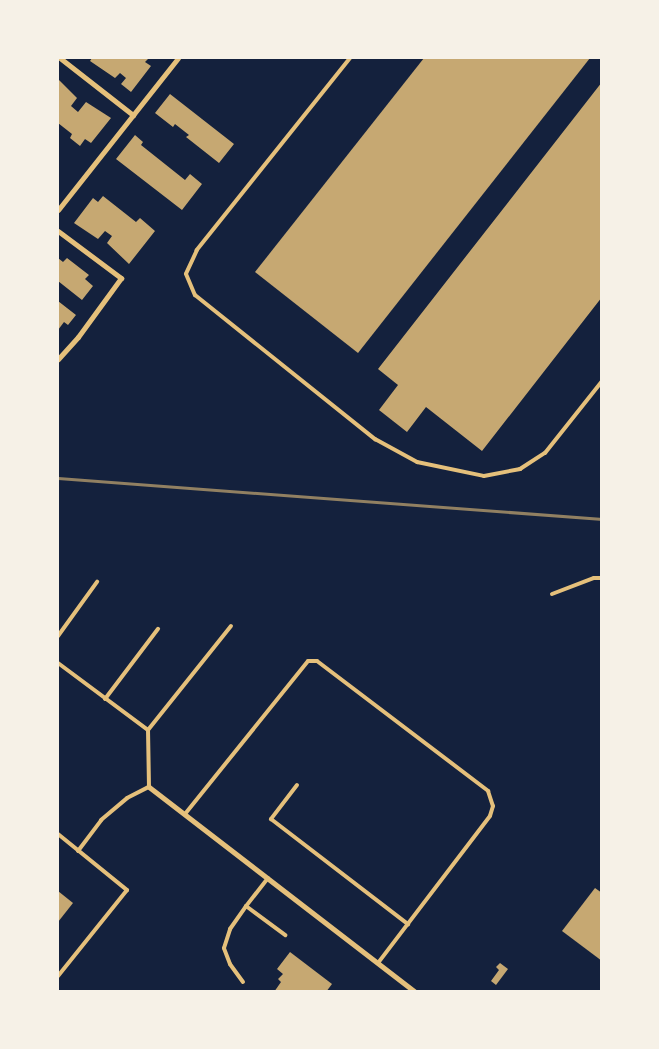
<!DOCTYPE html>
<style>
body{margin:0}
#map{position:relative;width:659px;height:1049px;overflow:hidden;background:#14213d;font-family:"Golos Text",sans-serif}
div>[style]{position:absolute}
.building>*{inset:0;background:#c6a872}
.service>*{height:4px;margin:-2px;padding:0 2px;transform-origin:2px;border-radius:2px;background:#e5c07b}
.minor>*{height:5px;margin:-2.5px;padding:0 2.5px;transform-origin:2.5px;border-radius:2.5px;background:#e5c07b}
.rail>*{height:3px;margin:-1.5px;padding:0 1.5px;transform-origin:1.5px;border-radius:1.5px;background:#918062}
span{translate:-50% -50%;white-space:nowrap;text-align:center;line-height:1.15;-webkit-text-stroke:4.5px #f6f1e7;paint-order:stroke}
.frame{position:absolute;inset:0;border:59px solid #f6f1e7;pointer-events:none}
</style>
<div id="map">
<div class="building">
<div style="clip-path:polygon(92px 58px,149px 58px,145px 62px,151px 66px,131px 92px,121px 84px,126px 78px,120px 73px,115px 78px,90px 61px)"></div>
<div style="clip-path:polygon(424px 58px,590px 58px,358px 353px,255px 272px)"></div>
<div style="clip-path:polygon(58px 79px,77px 98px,71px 106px,78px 112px,86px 102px,111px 118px,91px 143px,85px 139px,80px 146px,70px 138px,72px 134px,58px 123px)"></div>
<div style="clip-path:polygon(602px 82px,602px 297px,482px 451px,426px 407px,407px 432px,379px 410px,398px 385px,378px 369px)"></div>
<div style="clip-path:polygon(170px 94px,234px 144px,219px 163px,186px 137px,189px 135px,175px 124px,173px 127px,155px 113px)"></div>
<div style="clip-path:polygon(135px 135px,143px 142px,141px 145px,185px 180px,190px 174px,202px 184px,182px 210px,116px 159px)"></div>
<div style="clip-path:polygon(103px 196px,136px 222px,140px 218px,155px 231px,129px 264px,107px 243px,112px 236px,105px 231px,98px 239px,74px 223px,93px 198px,98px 202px)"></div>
<div style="clip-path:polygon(58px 258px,63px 262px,67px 258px,89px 275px,85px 279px,93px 286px,82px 300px,58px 281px)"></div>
<div style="clip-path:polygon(58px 301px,76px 315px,68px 325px,64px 322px,58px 330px)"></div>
<div style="clip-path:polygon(595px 888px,602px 893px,602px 961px,562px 931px)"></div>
<div style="clip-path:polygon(58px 891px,73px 903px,58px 922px)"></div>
<div style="clip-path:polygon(290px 952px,332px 984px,326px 992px,274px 992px,281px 982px,278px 979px,283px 974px,277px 969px)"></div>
<div style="clip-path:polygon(500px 963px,508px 969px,496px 985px,491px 981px,499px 970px,496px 967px)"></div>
</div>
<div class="service">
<div style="left:350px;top:58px;width:246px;rotate:128.6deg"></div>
<div style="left:197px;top:250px;width:26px;rotate:115deg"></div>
<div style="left:186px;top:274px;width:23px;rotate:67deg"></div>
<div style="left:195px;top:295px;width:231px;rotate:38.7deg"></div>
<div style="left:375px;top:439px;width:48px;rotate:28.7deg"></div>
<div style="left:417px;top:462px;width:68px;rotate:11.8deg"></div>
<div style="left:484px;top:476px;width:37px;rotate:-11deg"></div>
<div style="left:520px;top:469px;width:30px;rotate:-33deg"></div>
<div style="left:545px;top:453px;width:92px;rotate:-51.6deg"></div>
<div style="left:552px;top:594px;width:45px;rotate:-20.9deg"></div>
<div style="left:594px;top:578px;width:8px"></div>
<div style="left:58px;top:636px;width:67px;rotate:-54.2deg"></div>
<div style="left:58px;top:663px;width:112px;rotate:36.7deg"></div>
<div style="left:105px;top:699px;width:88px;rotate:-52.9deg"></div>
<div style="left:297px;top:785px;width:43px;rotate:127.4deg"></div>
<div style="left:271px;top:819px;width:173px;rotate:37.5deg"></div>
<div style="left:185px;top:814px;width:196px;rotate:-51.2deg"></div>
<div style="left:308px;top:661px;width:9px"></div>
<div style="left:317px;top:661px;width:215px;rotate:37.2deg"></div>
<div style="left:488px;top:791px;width:16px;rotate:72deg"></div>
<div style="left:493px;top:806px;width:10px;rotate:107deg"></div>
<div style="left:490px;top:816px;width:185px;rotate:127.3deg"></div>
<div style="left:58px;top:834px;width:89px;rotate:39.1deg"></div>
<div style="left:127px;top:890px;width:110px;rotate:128.7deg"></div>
<div style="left:78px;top:851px;width:39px;rotate:-53deg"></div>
<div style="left:101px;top:820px;width:34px;rotate:-40deg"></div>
<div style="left:127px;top:798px;width:25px;rotate:-27deg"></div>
<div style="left:149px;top:787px;width:57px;rotate:-91deg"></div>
<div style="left:148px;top:730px;width:133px;rotate:-51.4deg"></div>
<div style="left:268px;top:878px;width:36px;rotate:128deg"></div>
<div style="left:246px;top:906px;width:49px;rotate:36.6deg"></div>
<div style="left:243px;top:982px;width:22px;rotate:-126deg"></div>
<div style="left:230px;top:964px;width:17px;rotate:-111deg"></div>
<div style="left:224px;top:948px;width:20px;rotate:-72deg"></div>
<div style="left:230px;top:929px;width:28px;rotate:-55deg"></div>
</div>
<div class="minor">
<div style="left:60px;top:58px;width:93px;rotate:38deg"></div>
<div style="left:58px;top:210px;width:194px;rotate:-51.7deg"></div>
<div style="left:58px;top:231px;width:79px;rotate:36.7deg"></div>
<div style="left:121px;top:278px;width:73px;rotate:126.1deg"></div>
<div style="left:78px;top:337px;width:30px;rotate:132deg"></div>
<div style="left:149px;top:787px;width:336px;rotate:37.6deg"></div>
</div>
<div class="rail">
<div style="left:58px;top:478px;width:546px;rotate:4.31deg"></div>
</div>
<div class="frame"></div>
</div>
